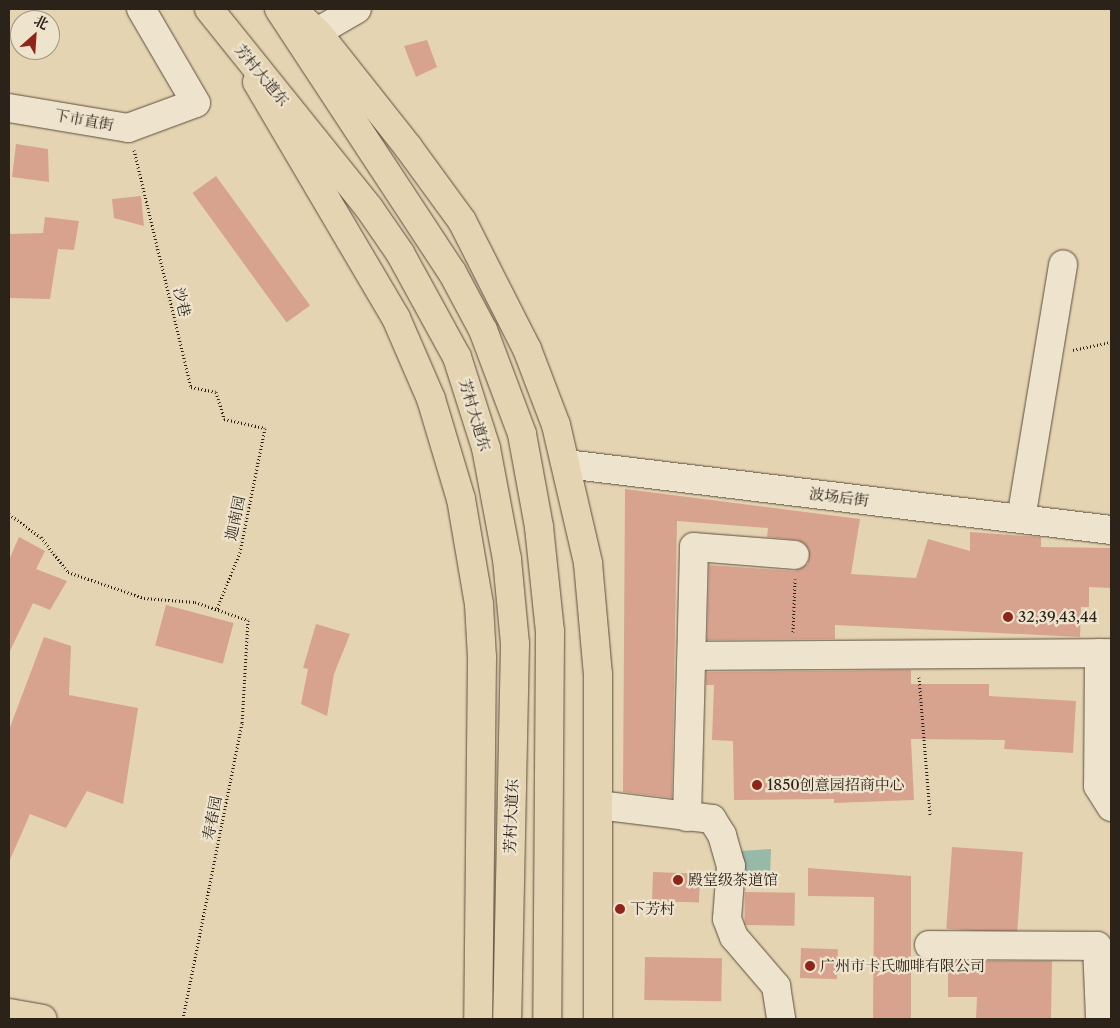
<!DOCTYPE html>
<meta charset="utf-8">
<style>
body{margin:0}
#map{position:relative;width:1120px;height:1028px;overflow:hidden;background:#e5d4b2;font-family:"Libre Caslon Text","Noto Serif SC",serif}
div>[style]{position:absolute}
.water>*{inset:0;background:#97b9a7}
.building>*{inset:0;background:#d7a38e;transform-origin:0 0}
.path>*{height:3px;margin-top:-1.5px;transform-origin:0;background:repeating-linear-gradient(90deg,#2b2219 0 1px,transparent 0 3.5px)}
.roads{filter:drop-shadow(0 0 1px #5a4e3f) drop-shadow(0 0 1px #5a4e3f)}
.minor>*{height:28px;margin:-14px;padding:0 14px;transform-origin:14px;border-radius:14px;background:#eee3cd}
.major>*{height:28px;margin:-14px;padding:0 14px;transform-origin:14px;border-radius:14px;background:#e5d4b2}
.highway>*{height:28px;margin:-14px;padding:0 14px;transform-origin:14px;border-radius:14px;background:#e5d4b2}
.dots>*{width:14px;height:14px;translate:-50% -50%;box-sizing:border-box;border:2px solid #eee3cd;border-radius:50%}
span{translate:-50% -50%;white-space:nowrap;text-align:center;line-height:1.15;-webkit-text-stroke:4.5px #eee3cd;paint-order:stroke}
.street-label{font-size:15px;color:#2b2219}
.poi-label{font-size:15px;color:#2b2219}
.left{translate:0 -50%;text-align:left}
.frame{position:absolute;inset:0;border:10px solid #2b2219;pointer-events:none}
.north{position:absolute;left:10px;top:10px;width:50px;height:50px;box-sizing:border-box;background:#eee3cd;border:1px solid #a09685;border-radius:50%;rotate:26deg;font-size:14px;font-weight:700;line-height:20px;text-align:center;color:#2b2219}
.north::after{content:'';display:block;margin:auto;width:18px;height:22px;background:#8f2418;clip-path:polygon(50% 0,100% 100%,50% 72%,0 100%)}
</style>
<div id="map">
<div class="water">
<div style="clip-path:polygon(771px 849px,770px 876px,740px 884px,739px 851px)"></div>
</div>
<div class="building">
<div style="clip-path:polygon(427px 40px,437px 67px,416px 77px,404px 46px)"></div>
<div style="clip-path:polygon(16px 144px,48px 149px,49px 182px,12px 177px)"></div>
<div style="left:216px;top:176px;width:160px;height:29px;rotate:54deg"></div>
<div style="clip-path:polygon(141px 196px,144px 226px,114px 218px,112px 199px)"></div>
<div style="clip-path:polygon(45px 217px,79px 221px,74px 250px,58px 249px,50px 299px,9px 298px,9px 234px,43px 233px)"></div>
<div style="clip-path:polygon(625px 489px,860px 519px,851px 574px,916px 578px,928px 539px,970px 551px,970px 532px,1041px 537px,1041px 547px,1111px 548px,1111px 588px,1089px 587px,1089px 607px,1081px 607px,1080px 637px,835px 625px,835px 639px,707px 640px,709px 565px,794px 571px,808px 564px,809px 549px,797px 540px,767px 537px,768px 528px,677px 521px,672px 798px,623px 792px)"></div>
<div style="clip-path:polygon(19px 537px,45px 551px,36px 569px,67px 581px,50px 610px,33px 603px,9px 653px,9px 560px)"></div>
<div style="left:166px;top:605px;width:70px;height:42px;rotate:15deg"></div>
<div style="clip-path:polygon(316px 624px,350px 634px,334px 674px,327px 716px,301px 704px,308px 669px,303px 668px)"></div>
<div style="clip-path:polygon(44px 637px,71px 646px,69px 695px,138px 708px,123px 804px,87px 791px,66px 828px,30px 814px,9px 862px,9px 730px)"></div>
<div style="clip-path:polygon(911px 670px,911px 684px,989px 684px,989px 696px,1076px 701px,1073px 753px,1004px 749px,1005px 740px,911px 739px,914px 800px,834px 803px,834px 799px,734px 800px,733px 741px,712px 740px,714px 685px,706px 685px,706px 672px)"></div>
<div style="left:952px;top:847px;width:71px;height:82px;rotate:4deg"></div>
<div style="clip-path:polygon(808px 868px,911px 876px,911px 1019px,873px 1019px,874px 897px,808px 896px)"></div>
<div style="left:653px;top:872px;width:47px;height:29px;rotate:2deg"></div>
<div style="left:745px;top:892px;width:50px;height:33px;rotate:1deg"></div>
<div style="left:801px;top:948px;width:37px;height:30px;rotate:2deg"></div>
<div style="left:645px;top:957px;width:77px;height:43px;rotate:1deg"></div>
<div style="clip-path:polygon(948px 961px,1052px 961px,1051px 1019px,976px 1019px,977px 997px,948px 997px)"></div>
</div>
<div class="path">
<div style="left:134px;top:150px;width:244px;rotate:76.5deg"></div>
<div style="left:191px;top:387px;width:25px;rotate:11deg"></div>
<div style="left:216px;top:392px;width:28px;rotate:73deg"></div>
<div style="left:224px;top:419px;width:42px;rotate:12.4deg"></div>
<div style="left:265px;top:428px;width:126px;rotate:101.4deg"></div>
<div style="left:240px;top:552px;width:61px;rotate:112deg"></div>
<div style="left:1073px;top:350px;width:39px;rotate:-12deg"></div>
<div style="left:9px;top:514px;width:39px;rotate:36deg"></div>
<div style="left:41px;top:537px;width:44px;rotate:52.4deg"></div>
<div style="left:68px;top:572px;width:80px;rotate:18.9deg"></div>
<div style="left:144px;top:598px;width:51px;rotate:4.5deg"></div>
<div style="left:195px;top:602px;width:56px;rotate:18.8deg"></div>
<div style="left:248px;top:620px;width:103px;rotate:93.3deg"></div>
<div style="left:242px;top:723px;width:302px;rotate:101.3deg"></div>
<div style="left:793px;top:632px;width:53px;rotate:-87.8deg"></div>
<div style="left:919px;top:677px;width:138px;rotate:85.4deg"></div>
</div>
<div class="roads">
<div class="minor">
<div style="left:317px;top:32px;width:46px;rotate:-29.9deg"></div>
<div style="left:9px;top:108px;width:121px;rotate:9.5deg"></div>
<div style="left:128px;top:128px;width:72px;rotate:-20.2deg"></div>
<div style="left:196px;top:103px;width:109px;rotate:-120.3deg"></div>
<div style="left:566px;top:464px;width:549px;rotate:6.9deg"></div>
<div style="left:1021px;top:519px;width:258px;rotate:-80.6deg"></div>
<div style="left:1099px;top:653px;width:133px;rotate:90.4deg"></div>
<div style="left:1098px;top:786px;width:25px;rotate:58deg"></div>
<div style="left:693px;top:656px;width:418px;rotate:-0.4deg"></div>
<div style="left:598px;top:805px;width:115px;rotate:7deg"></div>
<div style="left:712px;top:819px;width:19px;rotate:58deg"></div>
<div style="left:722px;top:835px;width:32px;rotate:74deg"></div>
<div style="left:731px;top:866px;width:53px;rotate:94.3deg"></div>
<div style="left:727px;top:919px;width:19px;rotate:69deg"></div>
<div style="left:734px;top:937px;width:65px;rotate:49.4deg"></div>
<div style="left:776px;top:986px;width:33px;rotate:81deg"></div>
<div style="left:687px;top:817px;width:270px;rotate:-88.5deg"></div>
<div style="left:694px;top:547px;width:101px;rotate:4.5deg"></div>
<div style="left:929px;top:945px;width:168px;rotate:0.3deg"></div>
<div style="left:1097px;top:946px;width:73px;rotate:87.6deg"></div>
</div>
<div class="major">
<div style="left:292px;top:9px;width:34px;rotate:43deg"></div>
<div style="left:317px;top:32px;width:147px;rotate:51.6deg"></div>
<div style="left:408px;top:147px;width:92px;rotate:53.9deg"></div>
<div style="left:462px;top:221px;width:144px;rotate:63.1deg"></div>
<div style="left:527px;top:349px;width:81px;rotate:69.1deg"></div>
<div style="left:556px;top:425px;width:142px;rotate:76.9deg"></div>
<div style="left:588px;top:563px;width:111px;rotate:84.9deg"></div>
<div style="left:598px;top:674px;width:345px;rotate:90deg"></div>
<div style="left:257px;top:82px;width:274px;rotate:59.5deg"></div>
<div style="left:396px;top:318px;width:88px;rotate:66.6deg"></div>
<div style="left:431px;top:399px;width:104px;rotate:73.3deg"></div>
<div style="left:461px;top:499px;width:107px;rotate:80.3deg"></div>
<div style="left:479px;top:604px;width:53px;rotate:86.8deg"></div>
<div style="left:482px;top:657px;width:362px;rotate:90.6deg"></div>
<div style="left:9px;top:1013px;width:34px;rotate:10deg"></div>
</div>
<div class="highway">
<div style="left:209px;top:9px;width:255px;rotate:51.2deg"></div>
<div style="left:369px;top:208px;width:55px;rotate:55.4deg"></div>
<div style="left:400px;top:253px;width:119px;rotate:61.3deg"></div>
<div style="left:457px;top:357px;width:96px;rotate:72.3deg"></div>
<div style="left:486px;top:448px;width:113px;rotate:79.3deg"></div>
<div style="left:507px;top:559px;width:85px;rotate:84.6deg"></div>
<div style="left:515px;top:644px;width:375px;rotate:91.2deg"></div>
<div style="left:279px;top:9px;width:315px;rotate:56.7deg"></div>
<div style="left:452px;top:272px;width:66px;rotate:61.9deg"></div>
<div style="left:483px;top:330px;width:111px;rotate:69.4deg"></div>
<div style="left:522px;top:434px;width:95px;rotate:79.6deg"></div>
<div style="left:539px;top:527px;width:105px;rotate:84deg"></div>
<div style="left:550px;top:631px;width:388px;rotate:90.4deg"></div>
</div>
</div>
<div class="dots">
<div style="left:1008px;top:617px;background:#8f2418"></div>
<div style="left:757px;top:785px;background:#8f2418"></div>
<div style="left:678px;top:880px;background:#8f2418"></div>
<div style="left:620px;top:909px;background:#8f2418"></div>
<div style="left:810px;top:966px;background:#8f2418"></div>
</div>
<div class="street-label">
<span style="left:262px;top:75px;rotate:50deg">芳村大道东</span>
<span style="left:84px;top:120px;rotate:10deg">下市直街</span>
<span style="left:182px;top:302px;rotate:76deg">沙巷</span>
<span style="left:475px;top:415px;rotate:73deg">芳村大道东</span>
<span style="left:839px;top:497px;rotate:7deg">波场后街</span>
<span style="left:235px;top:518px;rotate:-78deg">迦南园</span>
<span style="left:511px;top:816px;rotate:-88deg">芳村大道东</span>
<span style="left:212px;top:818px;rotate:-79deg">寿春园</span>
</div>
<div class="poi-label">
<span class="left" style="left:1018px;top:617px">32,39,43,44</span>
<span class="left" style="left:767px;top:785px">1850创意园招商中心</span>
<span class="left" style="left:688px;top:880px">殿堂级茶道馆</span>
<span class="left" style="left:630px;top:909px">下芳村</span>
<span class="left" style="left:820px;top:966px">广州市卡氏咖啡有限公司</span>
</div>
<div class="frame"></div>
<div class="north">北</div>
</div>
